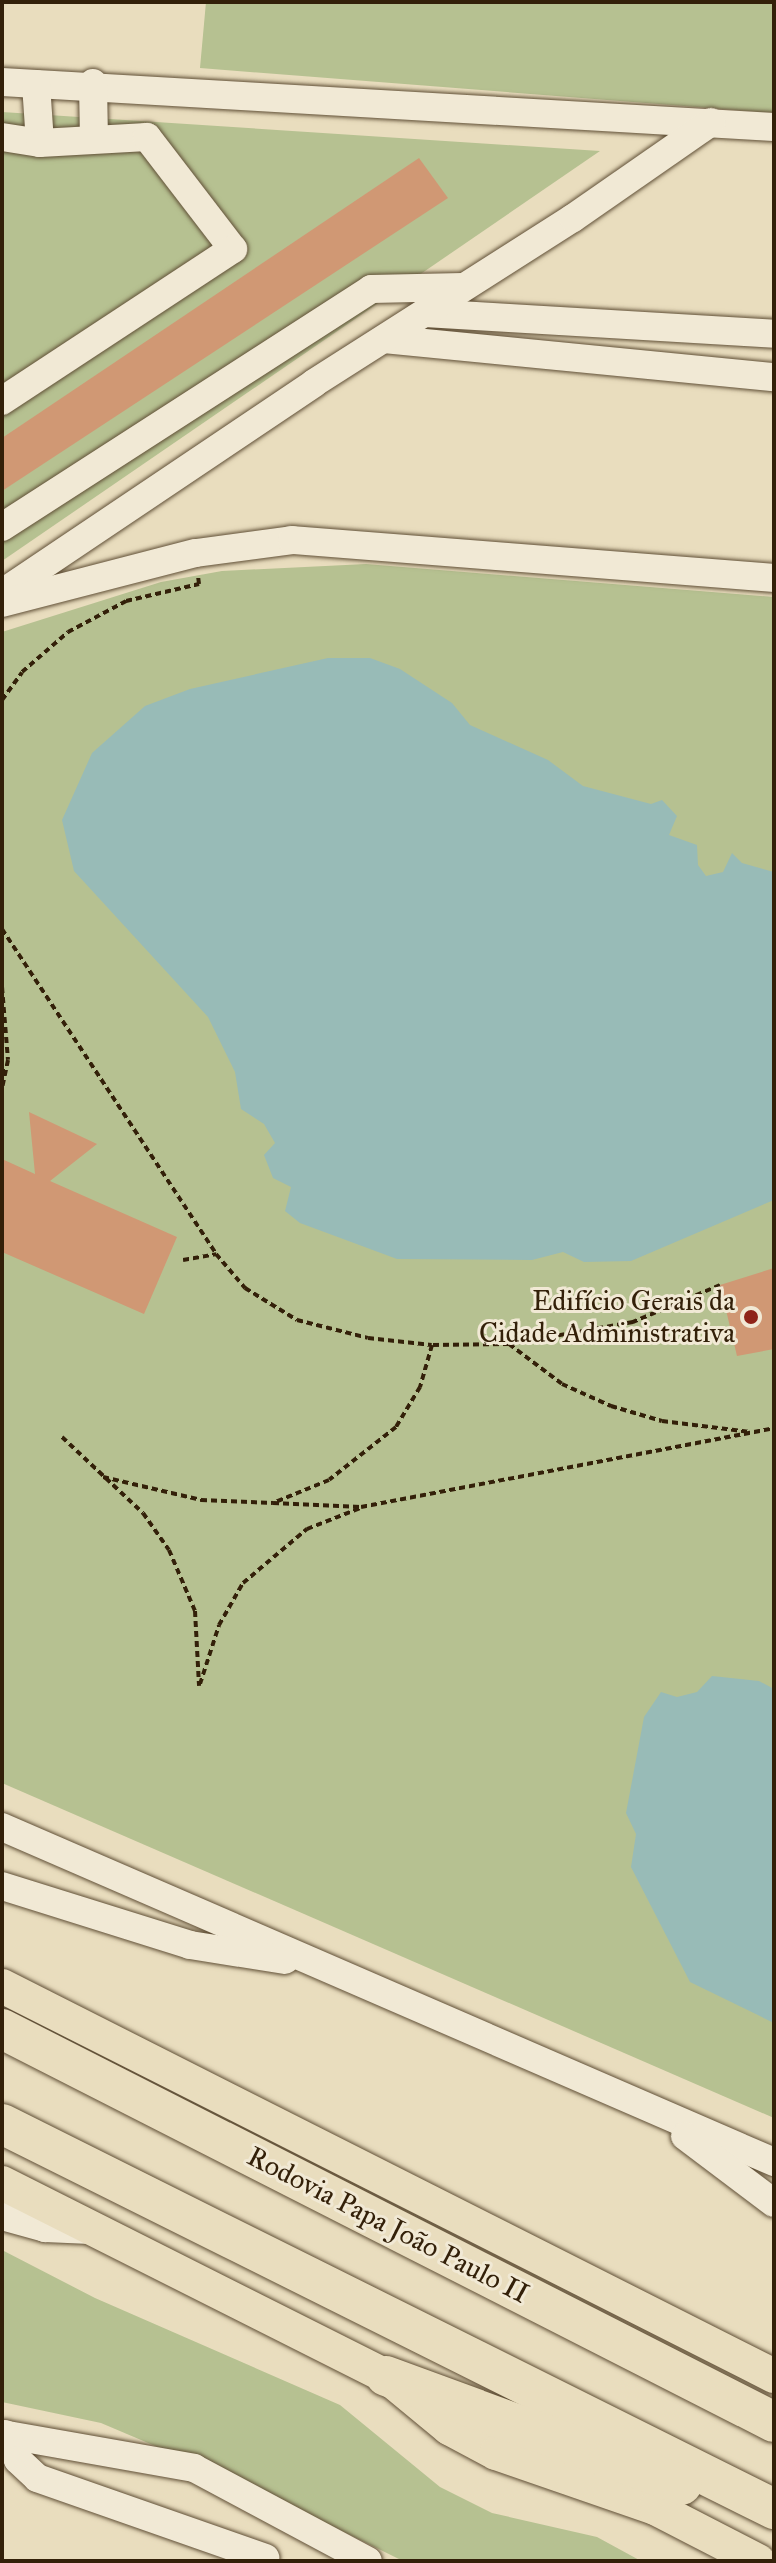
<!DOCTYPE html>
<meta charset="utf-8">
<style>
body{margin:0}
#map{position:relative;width:776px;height:2563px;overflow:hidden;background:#e9ddbe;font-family:"IM FELL Great Primer",serif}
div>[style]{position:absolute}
.green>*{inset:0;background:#b6c191}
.water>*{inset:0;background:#98bbb7}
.building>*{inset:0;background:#d09874}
.path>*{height:4px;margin-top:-2px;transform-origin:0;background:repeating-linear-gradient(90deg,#332009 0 6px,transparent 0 10px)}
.roads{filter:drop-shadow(0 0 2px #604f36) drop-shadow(0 0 2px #604f36)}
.minor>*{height:28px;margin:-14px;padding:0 14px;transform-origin:14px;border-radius:14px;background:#f1e9d5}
.major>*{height:34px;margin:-17px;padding:0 17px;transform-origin:17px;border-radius:17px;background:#e9ddbe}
.highway>*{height:40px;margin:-20px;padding:0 20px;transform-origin:20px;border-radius:20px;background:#e9ddbe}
.dots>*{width:22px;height:22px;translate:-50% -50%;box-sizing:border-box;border:4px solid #f1e9d5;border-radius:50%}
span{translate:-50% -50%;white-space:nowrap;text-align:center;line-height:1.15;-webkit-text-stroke:6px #f1e9d5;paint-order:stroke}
.poi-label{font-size:28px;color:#332009}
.right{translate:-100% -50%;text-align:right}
.street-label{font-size:28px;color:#332009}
.frame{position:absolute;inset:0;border:4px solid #332009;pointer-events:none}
</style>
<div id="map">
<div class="green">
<div style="clip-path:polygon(206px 2px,774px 2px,774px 113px,200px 68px)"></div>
<div style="clip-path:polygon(2px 112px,600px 151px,2px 561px)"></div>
<div style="clip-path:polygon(366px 564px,774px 597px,774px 2118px,2px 1783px,2px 632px,161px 582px,222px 571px)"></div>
<div style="clip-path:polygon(2px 2250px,95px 2298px,340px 2405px,440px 2487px,492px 2513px,597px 2537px,641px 2561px,403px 2561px,259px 2490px,101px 2423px,2px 2402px)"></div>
</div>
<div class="water">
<div style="clip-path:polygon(328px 658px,370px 658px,400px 669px,452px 703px,470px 725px,548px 760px,583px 786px,651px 804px,662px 800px,677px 816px,669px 835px,697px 845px,698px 865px,706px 876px,723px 872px,732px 853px,742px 863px,774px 872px,774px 1200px,631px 1261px,584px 1262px,563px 1252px,532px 1260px,397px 1259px,300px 1223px,285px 1211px,291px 1187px,273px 1178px,264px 1155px,275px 1143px,264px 1124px,241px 1109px,235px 1072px,208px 1017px,74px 871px,62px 820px,92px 753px,145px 706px,190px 689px)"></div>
<div style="clip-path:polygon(712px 1676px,759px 1681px,774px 1689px,774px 2023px,690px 1982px,631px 1867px,636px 1834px,626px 1813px,644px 1717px,661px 1692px,677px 1697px,697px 1692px)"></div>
</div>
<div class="building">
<div style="clip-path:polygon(419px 158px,448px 198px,2px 491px,2px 438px)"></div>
<div style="clip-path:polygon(29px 1112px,97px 1144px,50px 1181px,177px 1237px,144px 1314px,2px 1252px,2px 1159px,35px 1174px)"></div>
<div style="clip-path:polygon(774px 1268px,774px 1349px,737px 1356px,720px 1285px)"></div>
</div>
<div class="path">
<div style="left:2px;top:700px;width:34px;rotate:-54deg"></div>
<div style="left:22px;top:672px;width:61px;rotate:-41deg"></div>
<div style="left:68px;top:632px;width:66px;rotate:-28.1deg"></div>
<div style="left:126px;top:601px;width:75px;rotate:-13.1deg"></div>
<div style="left:199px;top:584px;width:8px;rotate:-97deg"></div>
<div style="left:2px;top:929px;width:389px;rotate:56.6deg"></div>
<div style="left:2px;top:987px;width:73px;rotate:85.3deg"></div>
<div style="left:8px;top:1060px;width:30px;rotate:102deg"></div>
<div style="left:183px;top:1260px;width:34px;rotate:-10deg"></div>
<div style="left:216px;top:1254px;width:45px;rotate:49.5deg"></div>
<div style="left:245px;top:1288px;width:61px;rotate:31.6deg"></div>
<div style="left:297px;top:1320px;width:73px;rotate:14.2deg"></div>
<div style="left:368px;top:1338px;width:64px;rotate:6.2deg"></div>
<div style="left:720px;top:1285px;width:95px;rotate:157deg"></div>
<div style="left:633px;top:1322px;width:126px;rotate:169.9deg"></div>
<div style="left:509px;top:1344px;width:77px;rotate:179.3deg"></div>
<div style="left:432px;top:1345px;width:44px;rotate:105.9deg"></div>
<div style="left:420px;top:1387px;width:47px;rotate:121deg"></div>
<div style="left:396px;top:1427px;width:85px;rotate:141.7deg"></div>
<div style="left:329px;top:1480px;width:61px;rotate:157.7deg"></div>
<div style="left:273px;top:1503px;width:88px;rotate:2.6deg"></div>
<div style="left:361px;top:1507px;width:420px;rotate:-10.8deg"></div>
<div style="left:509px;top:1344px;width:66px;rotate:37deg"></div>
<div style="left:562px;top:1384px;width:54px;rotate:24.2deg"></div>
<div style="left:611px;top:1406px;width:53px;rotate:16.4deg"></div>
<div style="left:662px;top:1421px;width:89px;rotate:7.1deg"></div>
<div style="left:62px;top:1437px;width:111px;rotate:43.2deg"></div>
<div style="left:143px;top:1513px;width:45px;rotate:54.9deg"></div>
<div style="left:169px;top:1550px;width:66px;rotate:66.9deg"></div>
<div style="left:195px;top:1611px;width:75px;rotate:86.9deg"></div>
<div style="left:103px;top:1477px;width:101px;rotate:13.2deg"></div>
<div style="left:201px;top:1500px;width:72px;rotate:2.4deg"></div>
<div style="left:200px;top:1684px;width:62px;rotate:-72.1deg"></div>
<div style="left:219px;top:1625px;width:48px;rotate:-60.3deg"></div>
<div style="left:243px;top:1583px;width:84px;rotate:-40.2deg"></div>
<div style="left:307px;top:1529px;width:57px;rotate:-21.6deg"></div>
</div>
<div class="roads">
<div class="minor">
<div style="left:2px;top:82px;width:773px;rotate:3.34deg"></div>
<div style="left:93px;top:83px;width:56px;rotate:89deg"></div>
<div style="left:36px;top:84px;width:59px;rotate:86.1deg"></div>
<div style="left:2px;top:137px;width:38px;rotate:9deg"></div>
<div style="left:40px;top:143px;width:107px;rotate:-3.2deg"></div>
<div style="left:147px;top:137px;width:141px;rotate:52.5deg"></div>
<div style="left:233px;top:249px;width:277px;rotate:146.7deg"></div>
<div style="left:425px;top:313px;width:350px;rotate:3.4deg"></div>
<div style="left:384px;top:339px;width:392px;rotate:5.6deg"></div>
<div style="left:2px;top:527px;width:439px;rotate:-32.8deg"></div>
<div style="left:371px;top:289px;width:92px;rotate:-1.2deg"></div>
<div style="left:2px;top:593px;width:376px;rotate:-33.9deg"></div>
<div style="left:314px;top:383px;width:307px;rotate:-32.5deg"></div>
<div style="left:573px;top:218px;width:168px;rotate:-34.8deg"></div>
<div style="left:2px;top:603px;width:200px;rotate:-14.5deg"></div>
<div style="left:196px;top:553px;width:97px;rotate:-7.7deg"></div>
<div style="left:292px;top:540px;width:483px;rotate:4.5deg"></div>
<div style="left:2px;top:1827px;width:842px;rotate:23.46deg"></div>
<div style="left:2px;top:1886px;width:197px;rotate:17.4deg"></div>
<div style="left:190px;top:1945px;width:96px;rotate:9deg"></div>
<div style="left:685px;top:2136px;width:111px;rotate:37deg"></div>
<div style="left:2px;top:2216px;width:45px;rotate:15.6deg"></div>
<div style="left:45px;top:2228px;width:46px;rotate:2.5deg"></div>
<div style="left:2px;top:2434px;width:195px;rotate:10deg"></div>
<div style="left:194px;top:2468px;width:197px;rotate:28.1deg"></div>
<div style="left:5px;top:2434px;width:29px;rotate:63deg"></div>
<div style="left:18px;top:2460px;width:26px;rotate:43deg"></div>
<div style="left:37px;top:2478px;width:242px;rotate:19.3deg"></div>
</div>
<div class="major">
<div style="left:2px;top:1986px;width:865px;rotate:26.8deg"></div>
<div style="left:2px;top:2183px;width:430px;rotate:26.7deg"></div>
<div style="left:386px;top:2376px;width:82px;rotate:39.5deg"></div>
<div style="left:449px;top:2428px;width:53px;rotate:28deg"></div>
<div style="left:496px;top:2453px;width:168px;rotate:19.1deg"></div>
<div style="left:655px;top:2508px;width:116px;rotate:27.2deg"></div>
</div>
<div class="highway">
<div style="left:2px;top:2029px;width:866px;rotate:26.98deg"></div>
<div style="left:2px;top:2124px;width:863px;rotate:26.51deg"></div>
<div style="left:386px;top:2376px;width:315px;rotate:20.2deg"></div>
</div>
</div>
<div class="dots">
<div style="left:751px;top:1317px;background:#8f2418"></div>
</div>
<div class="poi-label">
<span class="right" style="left:735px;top:1317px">Edifício Gerais da<br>Cidade Administrativa</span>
</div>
<div class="street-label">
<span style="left:388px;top:2225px;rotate:27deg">Rodovia Papa João Paulo II</span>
</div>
<div class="frame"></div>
</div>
